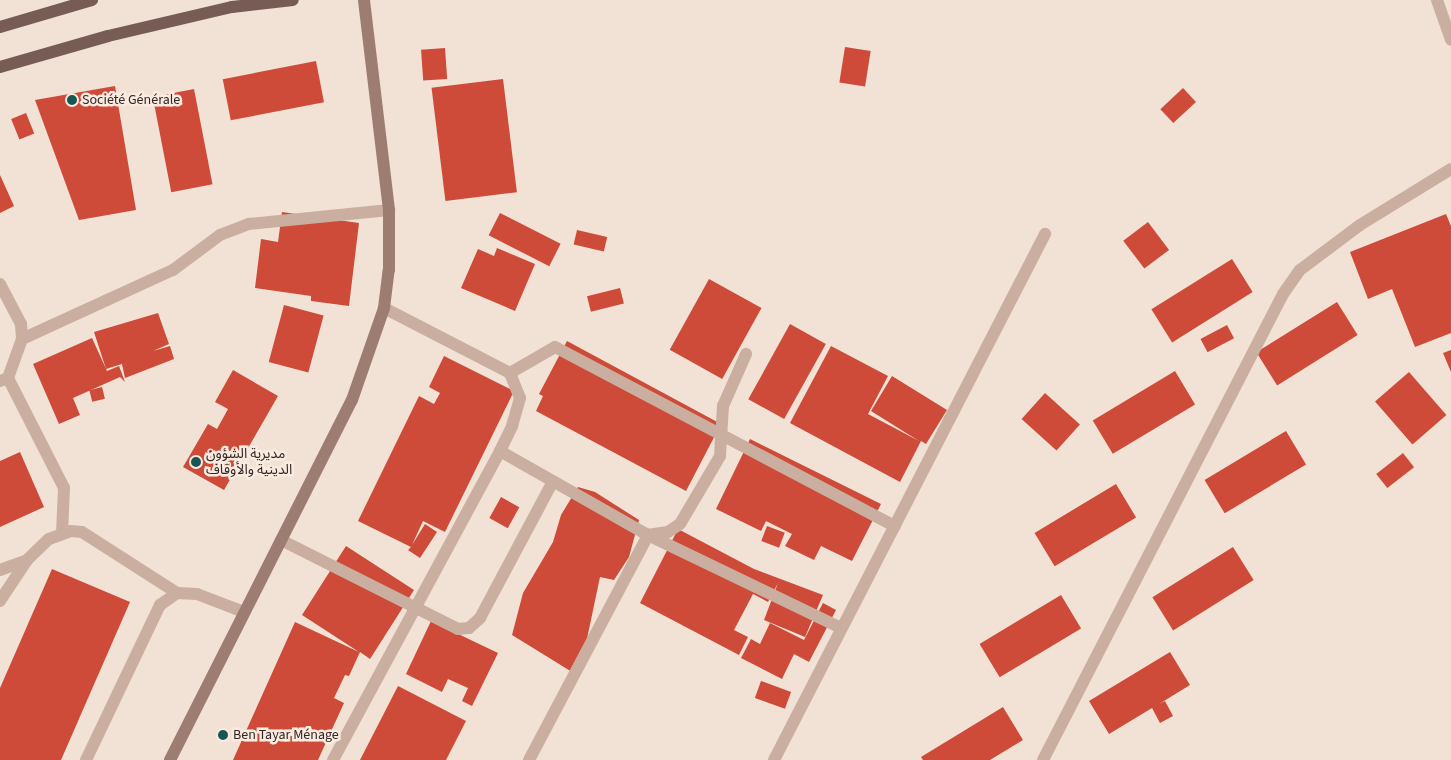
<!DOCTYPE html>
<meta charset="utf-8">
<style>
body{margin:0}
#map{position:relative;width:1451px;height:760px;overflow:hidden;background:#f2e1d5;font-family:"Source Sans 3","Noto Sans Arabic",sans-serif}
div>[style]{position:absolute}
.building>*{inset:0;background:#cd4b38;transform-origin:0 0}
.minor>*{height:12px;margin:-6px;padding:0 6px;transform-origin:6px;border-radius:6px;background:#caafa1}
.tertiary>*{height:12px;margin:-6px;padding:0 6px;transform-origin:6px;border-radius:6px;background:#caafa1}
.secondary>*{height:12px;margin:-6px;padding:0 6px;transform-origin:6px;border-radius:6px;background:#9d7d72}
.primary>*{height:12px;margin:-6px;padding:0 6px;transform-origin:6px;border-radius:6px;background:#765c54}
.dots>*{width:14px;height:14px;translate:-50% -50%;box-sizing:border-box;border:2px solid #faebe1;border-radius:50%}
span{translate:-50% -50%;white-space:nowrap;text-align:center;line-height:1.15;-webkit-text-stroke:5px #faebe1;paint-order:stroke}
.poi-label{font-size:14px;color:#332724}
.left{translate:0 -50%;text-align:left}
</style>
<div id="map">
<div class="building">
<div style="left:845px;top:47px;width:26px;height:36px;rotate:9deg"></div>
<div style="left:445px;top:48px;width:31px;height:24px;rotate:86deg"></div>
<div style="left:316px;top:61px;width:42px;height:95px;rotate:79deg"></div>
<div style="left:503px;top:79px;width:114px;height:72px;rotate:83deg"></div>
<div style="clip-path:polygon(115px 86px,136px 210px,79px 220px,35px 100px)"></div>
<div style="left:1183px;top:88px;width:19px;height:31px;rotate:47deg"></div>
<div style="left:194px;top:89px;width:97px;height:42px;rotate:79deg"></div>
<div style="left:26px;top:113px;width:22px;height:16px;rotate:68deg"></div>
<div style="clip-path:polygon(0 175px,14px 206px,0 213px)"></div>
<div style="clip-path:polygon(282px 212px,359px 223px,349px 306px,311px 301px,311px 296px,255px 288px,261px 239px,278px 242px)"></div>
<div style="left:500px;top:213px;width:68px;height:25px;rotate:27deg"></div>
<div style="clip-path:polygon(1446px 214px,1451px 226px,1451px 333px,1415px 347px,1392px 289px,1368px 299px,1350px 252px)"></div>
<div style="left:1148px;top:222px;width:35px;height:31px;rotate:53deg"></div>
<div style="left:577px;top:230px;width:31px;height:15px;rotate:13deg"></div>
<div style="clip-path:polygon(497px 248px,535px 264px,515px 311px,461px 288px,478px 249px,494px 256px)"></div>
<div style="left:1232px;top:259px;width:39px;height:95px;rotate:58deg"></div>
<div style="left:709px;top:279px;width:60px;height:81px;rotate:29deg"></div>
<div style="left:620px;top:288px;width:16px;height:34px;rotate:76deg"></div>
<div style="left:1337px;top:302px;width:39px;height:95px;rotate:58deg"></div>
<div style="left:284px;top:305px;width:41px;height:59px;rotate:15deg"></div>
<div style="clip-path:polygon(158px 313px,169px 344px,153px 351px,170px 346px,174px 359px,125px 378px,122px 364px,106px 369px,94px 332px)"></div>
<div style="left:790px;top:324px;width:41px;height:86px;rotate:29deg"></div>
<div style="left:1227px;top:325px;width:15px;height:30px;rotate:62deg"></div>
<div style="clip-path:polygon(92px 338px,107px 371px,119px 366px,125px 382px,120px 377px,73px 398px,80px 415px,59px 424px,33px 364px)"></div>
<div style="clip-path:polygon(567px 341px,721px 424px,686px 491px,536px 411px,543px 396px,539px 394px)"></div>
<div style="clip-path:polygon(831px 346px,888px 376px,868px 414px,919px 441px,871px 411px,892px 376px,947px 410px,926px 444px,921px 441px,900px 482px,790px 423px)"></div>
<div style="clip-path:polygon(1451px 350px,1451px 372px,1443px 353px)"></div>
<div style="clip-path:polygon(444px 356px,514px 391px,445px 532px,423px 521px,412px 545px,425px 524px,437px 532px,420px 558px,408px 550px,411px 547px,358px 521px,419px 396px,434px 404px,440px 393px,429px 387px)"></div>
<div style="clip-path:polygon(233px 370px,278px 396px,224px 490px,183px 467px,208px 424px,217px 429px,228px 409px,215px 402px)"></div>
<div style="left:1175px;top:371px;width:39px;height:96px;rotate:59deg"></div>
<div style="left:1409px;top:372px;width:57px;height:45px;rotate:49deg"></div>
<div style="left:102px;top:387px;width:12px;height:13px;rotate:76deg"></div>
<div style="left:1045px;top:393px;width:47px;height:35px;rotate:42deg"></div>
<div style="left:1286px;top:431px;width:39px;height:95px;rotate:59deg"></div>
<div style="clip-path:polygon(750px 439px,881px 504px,852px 561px,821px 546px,814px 560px,785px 546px,792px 534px,766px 521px,761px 531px,716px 509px)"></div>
<div style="clip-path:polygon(20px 452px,44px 507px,0 527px,0 461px)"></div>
<div style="left:1403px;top:453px;width:18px;height:34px;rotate:52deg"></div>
<div style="left:1116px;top:484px;width:39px;height:95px;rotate:59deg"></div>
<div style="clip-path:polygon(578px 487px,595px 492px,639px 520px,629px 557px,614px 580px,600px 577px,584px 653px,572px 672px,512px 635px,523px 593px,553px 542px,561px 515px)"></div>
<div style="left:501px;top:497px;width:21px;height:24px;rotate:29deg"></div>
<div style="left:767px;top:526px;width:19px;height:16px;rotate:21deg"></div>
<div style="clip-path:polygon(678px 529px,754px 569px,823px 595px,805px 637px,764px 620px,778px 583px,768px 602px,753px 594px,734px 630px,748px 637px,739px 655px,640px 603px)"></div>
<div style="clip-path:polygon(346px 546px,414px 590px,370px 659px,360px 652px,349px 676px,345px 675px,334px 698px,344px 703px,318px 760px,233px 760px,295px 622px,359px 652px,302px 615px)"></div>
<div style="left:1233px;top:547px;width:39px;height:95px;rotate:58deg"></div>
<div style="clip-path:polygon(52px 569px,130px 602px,61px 760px,0 760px,0 688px)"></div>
<div style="left:1061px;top:595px;width:39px;height:95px;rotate:59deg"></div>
<div style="clip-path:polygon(823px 603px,836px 610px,809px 662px,794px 654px,782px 679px,741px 658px,751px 639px,760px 644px,770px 623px,804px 640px)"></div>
<div style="clip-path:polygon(431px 621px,498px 653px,472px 706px,462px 701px,468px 688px,448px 679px,442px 692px,406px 674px)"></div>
<div style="clip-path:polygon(1170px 652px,1190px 685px,1159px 704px,1165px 701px,1173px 716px,1160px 723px,1152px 708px,1109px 734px,1089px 701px)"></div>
<div style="left:761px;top:681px;width:32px;height:18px;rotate:20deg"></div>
<div style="clip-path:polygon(398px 686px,466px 721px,446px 760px,360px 760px)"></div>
<div style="clip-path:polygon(1003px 707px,1023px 740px,990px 760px,923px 760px,921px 757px)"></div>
</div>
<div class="minor">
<div style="left:0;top:284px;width:45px;rotate:62.3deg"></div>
<div style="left:21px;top:324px;width:15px;rotate:86deg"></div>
<div style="left:22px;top:339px;width:41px;rotate:109.7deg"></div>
<div style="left:8px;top:378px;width:9px;rotate:159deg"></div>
<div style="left:22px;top:339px;width:166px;rotate:-24.6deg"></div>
<div style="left:173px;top:270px;width:59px;rotate:-36.7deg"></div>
<div style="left:220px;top:235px;width:31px;rotate:-21deg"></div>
<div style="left:249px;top:224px;width:141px;rotate:-5.7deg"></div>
<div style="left:510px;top:373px;width:52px;rotate:-30deg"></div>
<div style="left:555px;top:347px;width:384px;rotate:27.8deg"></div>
<div style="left:8px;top:378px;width:123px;rotate:63deg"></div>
<div style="left:64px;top:488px;width:45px;rotate:92.5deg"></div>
<div style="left:500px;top:451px;width:170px;rotate:29.6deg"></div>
<div style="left:648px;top:535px;width:214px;rotate:25.7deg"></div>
<div style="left:281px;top:540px;width:198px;rotate:26.7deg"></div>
<div style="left:458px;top:629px;width:11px;rotate:-5deg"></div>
<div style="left:469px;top:628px;width:15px;rotate:-42deg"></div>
<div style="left:480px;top:618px;width:155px;rotate:-61.9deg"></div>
<div style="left:0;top:570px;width:29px;rotate:-20deg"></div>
<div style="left:0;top:601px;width:49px;rotate:-56.6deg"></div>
<div style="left:27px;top:560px;width:30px;rotate:-44deg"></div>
<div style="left:49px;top:539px;width:23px;rotate:-20deg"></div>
<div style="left:71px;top:531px;width:11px;rotate:5deg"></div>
<div style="left:82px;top:532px;width:113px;rotate:32.7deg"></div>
<div style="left:86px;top:760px;width:172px;rotate:-64.5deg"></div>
<div style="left:160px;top:605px;width:21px;rotate:-35deg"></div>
<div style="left:177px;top:593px;width:20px;rotate:3deg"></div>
<div style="left:197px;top:594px;width:50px;rotate:21deg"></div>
<div style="left:333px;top:760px;width:351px;rotate:-61.6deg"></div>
<div style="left:500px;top:451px;width:28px;rotate:-64deg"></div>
<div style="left:512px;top:426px;width:29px;rotate:-74deg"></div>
<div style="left:520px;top:398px;width:27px;rotate:-112deg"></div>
<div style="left:510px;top:373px;width:142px;rotate:-152.7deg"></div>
<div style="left:529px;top:760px;width:255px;rotate:-62.1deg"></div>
<div style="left:648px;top:535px;width:20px;rotate:-9deg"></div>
<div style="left:668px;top:532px;width:14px;rotate:-34deg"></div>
<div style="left:680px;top:524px;width:79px;rotate:-59.5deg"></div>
<div style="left:720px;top:456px;width:50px;rotate:-86.6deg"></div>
<div style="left:723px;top:406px;width:57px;rotate:-66.1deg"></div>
<div style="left:774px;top:760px;width:592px;rotate:-62.74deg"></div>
<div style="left:1043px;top:760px;width:524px;rotate:-62.75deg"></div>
<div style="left:1283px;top:294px;width:29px;rotate:-55deg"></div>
<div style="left:1300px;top:270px;width:75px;rotate:-36.9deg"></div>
<div style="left:1360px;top:225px;width:107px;rotate:-31.6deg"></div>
</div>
<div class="tertiary">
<div style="left:1437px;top:0;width:42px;rotate:70.7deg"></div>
</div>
<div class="secondary">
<div style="left:170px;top:760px;width:403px;rotate:-63.2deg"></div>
<div style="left:352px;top:400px;width:97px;rotate:-70.8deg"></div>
<div style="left:384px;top:308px;width:38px;rotate:-83deg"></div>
<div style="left:389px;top:270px;width:60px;rotate:-90deg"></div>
<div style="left:389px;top:210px;width:211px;rotate:-96.8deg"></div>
</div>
<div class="primary">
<div style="left:0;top:27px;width:96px;rotate:-16.4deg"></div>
<div style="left:0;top:67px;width:112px;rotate:-16deg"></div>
<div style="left:108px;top:36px;width:127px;rotate:-13.2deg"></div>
<div style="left:232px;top:7px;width:61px;rotate:-6.5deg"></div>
</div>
<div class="dots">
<div style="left:72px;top:100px;background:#185654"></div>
<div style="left:196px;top:462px;background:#185654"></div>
<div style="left:223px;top:735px;background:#185654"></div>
</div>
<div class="poi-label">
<span class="left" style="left:82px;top:100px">Société Générale</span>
<span class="left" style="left:206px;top:462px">مديرية الشؤون<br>الدينية والأوقاف</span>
<span class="left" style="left:233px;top:735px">Ben Tayar Ménage</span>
</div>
</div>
